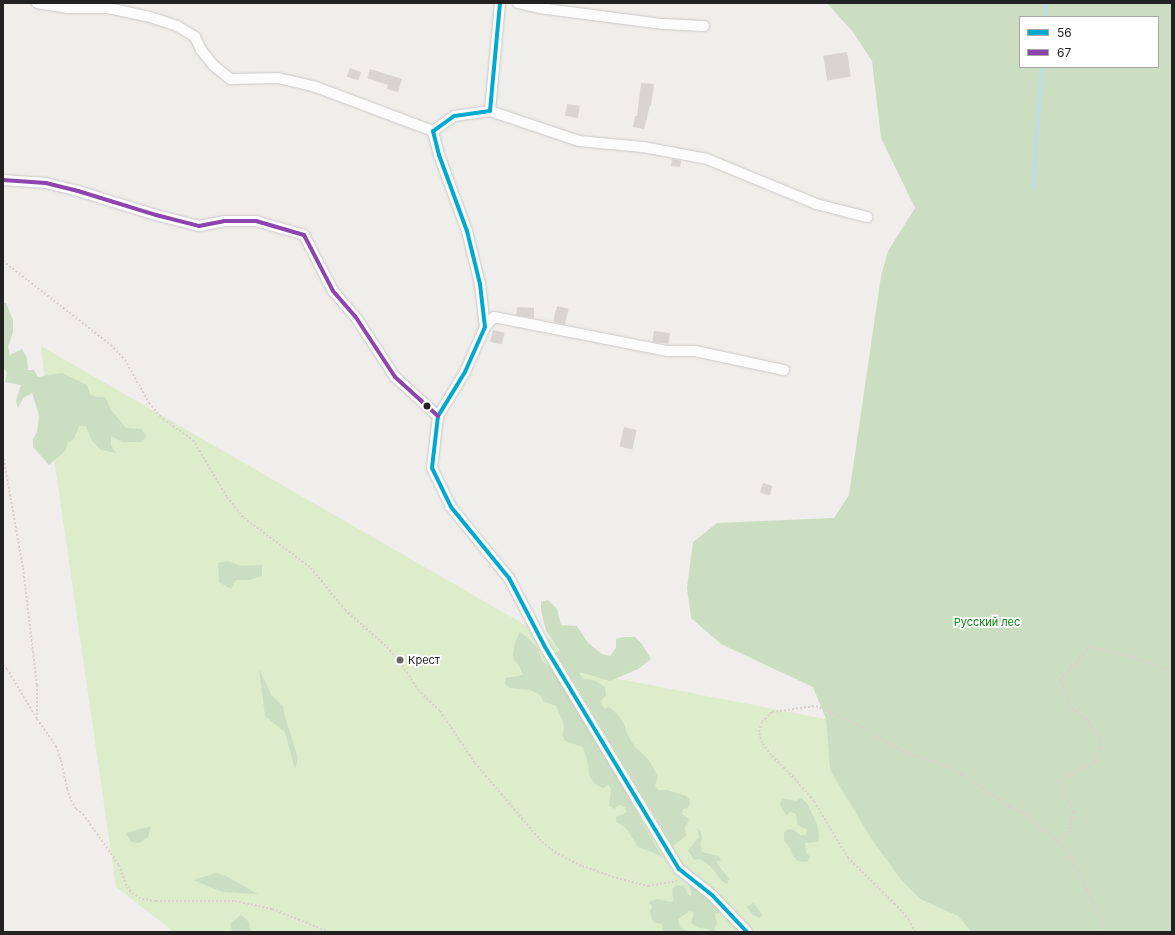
<!DOCTYPE html>
<meta charset="utf-8">
<style>
body{margin:0}
#map{position:relative;width:1175px;height:935px;overflow:hidden;background:#f0eeeb;font-family:Inter,sans-serif}
div>[style]{position:absolute}
.grass>*{inset:0;background:#ddeccb}
.forest>*{inset:0;background:#cbdec1}
.stream>*{height:3.5px;margin:-1.75px;padding:0 1.75px;transform-origin:1.75px;border-radius:1.75px;background:#bfdbe3}
.building>*{inset:0;background:#d7d4d2;transform-origin:0 0}
.path>*{height:2px;margin-top:-1px;transform-origin:0;background:repeating-linear-gradient(90deg,#dccecd 0 2px,transparent 0 4px)}
.roads{filter:drop-shadow(0 0 1px #c9c8c7) drop-shadow(0 0 1px #c9c8c7)}
.minor>*{height:10px;margin:-5px;padding:0 5px;transform-origin:5px;border-radius:5px;background:#fdfcfc}
.bus-1>*{height:4px;margin:-2px;padding:0 2px;transform-origin:2px;border-radius:2px;background:#00a9ce}
.bus-2>*{height:4px;margin:-2px;padding:0 2px;transform-origin:2px;border-radius:2px;background:#8e44ad}
.dots>*{width:11px;height:11px;translate:-50% -50%;box-sizing:border-box;border:2px solid #fff;border-radius:50%}
span{translate:-50% -50%;white-space:nowrap;text-align:center;line-height:1.15;-webkit-text-stroke:3.5px #fff;paint-order:stroke}
.park-label{font-size:11px;color:#0c8416}
.poi-label{font-size:11px;color:#222}
.left{translate:0 -50%;text-align:left}
.frame{position:absolute;inset:0;border:4px solid #222;pointer-events:none}
.legend{position:absolute;left:1019px;top:16px;width:140px;height:52px;box-sizing:border-box;background:#fff;border:1px solid #a7a7a7;margin:0;padding:5px 7px;list-style:none;font-size:12px;color:#222}
.legend li{display:flex;align-items:center;gap:8px;height:20px}
.legend b{width:20px;border:1px solid #a7a7a7}
</style>
<div id="map">
<div class="grass">
<div style="clip-path:polygon(41px 346px,619px 679px,826px 719px,830px 770px,901px 880px,920px 899px,958px 916px,971px 932px,174px 932px,116px 887px,52px 444px)"></div>
</div>
<div class="forest">
<div style="clip-path:polygon(evenodd,827px 3px,1172px 3px,1172px 932px,971px 932px,958px 916px,920px 899px,901px 880px,871px 838px,830px 770px,826px 719px,813px 687px,721px 644px,691px 618px,687px 588px,693px 542px,717px 523px,834px 518px,849px 495px,881px 276px,888px 251px,915px 208px,881px 138px,872px 61px,853px 32px,827px 3px,1020px 17px,1158px 17px,1158px 67px,1020px 67px,1020px 17px)"></div>
<div style="clip-path:polygon(3px 303px,6px 303px,13px 320px,13px 332px,8px 347px,10px 355px,22px 349px,27px 358px,28px 370px,34px 370px,38px 377px,62px 373px,87px 385px,90px 394px,96px 397px,105px 397px,112px 411px,126px 428px,141px 429px,147px 436px,141px 442px,122px 442px,111px 436px,111px 446px,116px 453px,101px 450px,92px 441px,86px 426px,79px 426px,74px 439px,68px 443px,65px 451px,49px 465px,33px 447px,33px 439px,37px 432px,39px 415px,32px 393px,23px 398px,18px 408px,16px 401px,21px 385px,5px 382px,7px 373px,3px 367px)"></div>
<div style="clip-path:polygon(228px 561px,241px 566px,262px 565px,262px 576px,249px 580px,236px 580px,231px 589px,219px 582px,218px 563px)"></div>
<div style="clip-path:polygon(548px 600px,557px 609px,561px 625px,577px 626px,588px 643px,602px 654px,610px 656px,616px 648px,616px 639px,623px 637px,635px 637px,642px 644px,651px 659px,638px 669px,610px 681px,579px 672px,582px 678px,596px 681px,605px 687px,606px 695px,600px 702px,605px 709px,609px 707px,617px 714px,624px 724px,627px 734px,635px 747px,649px 760px,658px 777px,655px 786px,658px 790px,667px 790px,686px 796px,689px 799px,690px 804px,688px 808px,683px 809px,682px 814px,689px 819px,685px 827px,686px 836px,673px 846px,556px 653px,560px 651px,546px 631px,541px 610px,541px 602px)"></div>
<div style="clip-path:polygon(520px 632px,529px 639px,538px 649px,542px 661px,552px 668px,591px 730px,662px 857px,652px 852px,638px 847px,626px 828px,616px 822px,616px 817px,627px 812px,625px 807px,619px 805px,614px 809px,609px 806px,611px 789px,608px 785px,603px 788px,596px 785px,589px 776px,588px 764px,583px 747px,565px 741px,562px 735px,564px 730px,563px 721px,556px 706px,543px 701px,540px 695px,530px 690px,510px 688px,505px 684px,506px 678px,523px 675px,519px 665px,514px 660px,513px 655px,515px 642px)"></div>
<div style="clip-path:polygon(259px 669px,272px 696px,283px 706px,285px 717px,298px 758px,295px 769px,285px 732px,265px 716px)"></div>
<div style="clip-path:polygon(782px 798px,796px 801px,801px 798px,807px 803px,817px 824px,819px 836px,818px 842px,805px 843px,806px 852px,810px 857px,807px 862px,798px 861px,793px 856px,788px 845px,784px 841px,784px 833px,788px 829px,794px 830px,800px 835px,805px 835px,808px 830px,797px 825px,796px 814px,791px 812px,786px 815px,780px 805px)"></div>
<div style="clip-path:polygon(151px 826px,148px 837px,139px 843px,131px 842px,126px 833px)"></div>
<div style="clip-path:polygon(697px 828px,701px 831px,702px 839px,700px 843px,702px 852px,719px 856px,721px 860px,716px 862px,729px 879px,727px 884px,722px 881px,711px 867px,700px 859px,694px 860px,688px 850px,699px 837px)"></div>
<div style="clip-path:polygon(216px 873px,226px 876px,258px 894px,223px 892px,193px 880px)"></div>
<div style="clip-path:polygon(677px 885px,684px 886px,689px 896px,692px 895px,689px 885px,696px 886px,712px 901px,719px 909px,719px 913px,715px 914px,717px 924px,714px 929px,716px 932px,709px 932px,710px 929px,700px 928px,694px 925px,691px 923px,694px 913px,690px 911px,678px 919px,680px 927px,689px 932px,663px 932px,662px 924px,655px 923px,652px 920px,650px 912px,652px 906px,649px 903px,651px 901px,657px 899px,670px 902px,673px 901px,672px 889px)"></div>
<div style="clip-path:polygon(753px 903px,763px 915px,759px 918px,752px 914px,746px 907px)"></div>
<div style="clip-path:polygon(241px 915px,249px 922px,251px 932px,232px 932px,231px 923px)"></div>
</div>
<div class="stream">
<div style="left:1045px;top:17px;width:14px;rotate:-82deg"></div>
<div style="left:1033px;top:187px;width:120px;rotate:-85.7deg"></div>
</div>
<div class="building">
<div style="left:847px;top:52px;width:25px;height:24px;rotate:81deg"></div>
<div style="left:350px;top:68px;width:12px;height:9px;rotate:20deg"></div>
<div style="clip-path:polygon(370px 69px,402px 79px,398px 92px,387px 89px,388px 85px,367px 78px)"></div>
<div style="clip-path:polygon(641px 83px,654px 84px,651px 106px,650px 106px,644px 129px,633px 127px,635px 116px,637px 116px)"></div>
<div style="left:567px;top:104px;width:13px;height:12px;rotate:9deg"></div>
<div style="clip-path:polygon(672px 159px,681px 161px,680px 167px,671px 166px)"></div>
<div style="left:557px;top:306px;width:12px;height:16px;rotate:14deg"></div>
<div style="clip-path:polygon(517px 307px,534px 308px,534px 318px,516px 315px)"></div>
<div style="left:493px;top:330px;width:12px;height:12px;rotate:14deg"></div>
<div style="left:654px;top:331px;width:16px;height:11px;rotate:7deg"></div>
<div style="left:624px;top:427px;width:13px;height:20px;rotate:13deg"></div>
<div style="left:763px;top:483px;width:10px;height:10px;rotate:17deg"></div>
</div>
<div class="path">
<div style="left:3px;top:261px;width:137px;rotate:37.9deg"></div>
<div style="left:111px;top:345px;width:21px;rotate:47deg"></div>
<div style="left:125px;top:360px;width:49px;rotate:60.8deg"></div>
<div style="left:149px;top:403px;width:21px;rotate:49deg"></div>
<div style="left:163px;top:419px;width:37px;rotate:35deg"></div>
<div style="left:193px;top:440px;width:66px;rotate:59.2deg"></div>
<div style="left:227px;top:497px;width:27px;rotate:51deg"></div>
<div style="left:244px;top:518px;width:84px;rotate:36.7deg"></div>
<div style="left:311px;top:568px;width:54px;rotate:51deg"></div>
<div style="left:345px;top:610px;width:56px;rotate:41.4deg"></div>
<div style="left:387px;top:647px;width:20px;rotate:49deg"></div>
<div style="left:400px;top:662px;width:33px;rotate:57deg"></div>
<div style="left:418px;top:690px;width:30px;rotate:44deg"></div>
<div style="left:440px;top:711px;width:63px;rotate:56.1deg"></div>
<div style="left:475px;top:763px;width:104px;rotate:49.7deg"></div>
<div style="left:542px;top:842px;width:20px;rotate:37deg"></div>
<div style="left:558px;top:854px;width:27px;rotate:27deg"></div>
<div style="left:582px;top:866px;width:40px;rotate:18.9deg"></div>
<div style="left:620px;top:879px;width:29px;rotate:14deg"></div>
<div style="left:648px;top:886px;width:29px;rotate:-10deg"></div>
<div style="left:3px;top:455px;width:115px;rotate:80deg"></div>
<div style="left:23px;top:568px;width:118px;rotate:83.2deg"></div>
<div style="left:37px;top:685px;width:33px;rotate:90deg"></div>
<div style="left:3px;top:665px;width:6px;rotate:45deg"></div>
<div style="left:7px;top:669px;width:58px;rotate:59deg"></div>
<div style="left:37px;top:719px;width:33px;rotate:55deg"></div>
<div style="left:56px;top:746px;width:15px;rotate:70deg"></div>
<div style="left:61px;top:760px;width:30px;rotate:78deg"></div>
<div style="left:67px;top:789px;width:12px;rotate:70deg"></div>
<div style="left:71px;top:800px;width:10px;rotate:61deg"></div>
<div style="left:76px;top:809px;width:9px;rotate:36deg"></div>
<div style="left:83px;top:814px;width:62px;rotate:54.8deg"></div>
<div style="left:119px;top:865px;width:23px;rotate:70deg"></div>
<div style="left:127px;top:887px;width:8px;rotate:50deg"></div>
<div style="left:132px;top:893px;width:12px;rotate:31deg"></div>
<div style="left:142px;top:899px;width:14px;rotate:8deg"></div>
<div style="left:156px;top:901px;width:79px"></div>
<div style="left:235px;top:901px;width:38px;rotate:12deg"></div>
<div style="left:272px;top:909px;width:61px;rotate:22deg"></div>
<div style="left:1056px;top:841px;width:14px;rotate:-34deg"></div>
<div style="left:1068px;top:833px;width:22px;rotate:-74deg"></div>
<div style="left:1074px;top:812px;width:35px;rotate:-117deg"></div>
<div style="left:1058px;top:781px;width:42px;rotate:-26.6deg"></div>
<div style="left:1096px;top:762px;width:15px;rotate:-74deg"></div>
<div style="left:1100px;top:748px;width:12px;rotate:-95deg"></div>
<div style="left:1099px;top:736px;width:21px;rotate:-127deg"></div>
<div style="left:1086px;top:719px;width:20px;rotate:-143deg"></div>
<div style="left:1070px;top:707px;width:29px;rotate:-110deg"></div>
<div style="left:1060px;top:680px;width:46px;rotate:-47.6deg"></div>
<div style="left:1091px;top:646px;width:56px;rotate:15.5deg"></div>
<div style="left:1145px;top:661px;width:29px;rotate:22deg"></div>
<div style="left:915px;top:932px;width:13px;rotate:-117deg"></div>
<div style="left:909px;top:920px;width:21px;rotate:-131deg"></div>
<div style="left:895px;top:904px;width:66px;rotate:-135.6deg"></div>
<div style="left:848px;top:858px;width:66px;rotate:-120.8deg"></div>
<div style="left:814px;top:801px;width:28px;rotate:-131deg"></div>
<div style="left:796px;top:780px;width:35px;rotate:-135deg"></div>
<div style="left:771px;top:755px;width:15px;rotate:-127deg"></div>
<div style="left:762px;top:743px;width:11px;rotate:-105deg"></div>
<div style="left:759px;top:732px;width:10px;rotate:-73deg"></div>
<div style="left:762px;top:722px;width:14px;rotate:-45deg"></div>
<div style="left:772px;top:712px;width:44px;rotate:-7.8deg"></div>
<div style="left:816px;top:706px;width:46px;rotate:24.3deg"></div>
<div style="left:858px;top:725px;width:52px;rotate:30deg"></div>
<div style="left:903px;top:751px;width:29px;rotate:18deg"></div>
<div style="left:931px;top:760px;width:34px;rotate:24deg"></div>
<div style="left:962px;top:774px;width:58px;rotate:34.5deg"></div>
<div style="left:1010px;top:807px;width:19px;rotate:25deg"></div>
<div style="left:1027px;top:815px;width:57px;rotate:42.1deg"></div>
<div style="left:1069px;top:853px;width:61px;rotate:63.9deg"></div>
<div style="left:1096px;top:908px;width:26px;rotate:69deg"></div>
</div>
<div class="roads">
<div class="minor">
<div style="left:37px;top:3px;width:30px;rotate:9deg"></div>
<div style="left:67px;top:8px;width:41px"></div>
<div style="left:108px;top:8px;width:40px;rotate:12deg"></div>
<div style="left:147px;top:16px;width:32px;rotate:18deg"></div>
<div style="left:177px;top:26px;width:21px;rotate:31deg"></div>
<div style="left:195px;top:37px;width:14px;rotate:65deg"></div>
<div style="left:201px;top:50px;width:19px;rotate:51deg"></div>
<div style="left:213px;top:65px;width:22px;rotate:39deg"></div>
<div style="left:230px;top:79px;width:48px;rotate:-1.2deg"></div>
<div style="left:278px;top:78px;width:39px;rotate:13deg"></div>
<div style="left:316px;top:87px;width:125px;rotate:20.6deg"></div>
<div style="left:500px;top:3px;width:108px;rotate:95.3deg"></div>
<div style="left:490px;top:111px;width:36px;rotate:172deg"></div>
<div style="left:454px;top:116px;width:26px;rotate:144deg"></div>
<div style="left:433px;top:131px;width:25px;rotate:76deg"></div>
<div style="left:439px;top:155px;width:81px;rotate:69.8deg"></div>
<div style="left:467px;top:231px;width:55px;rotate:76.2deg"></div>
<div style="left:480px;top:284px;width:43px;rotate:83.4deg"></div>
<div style="left:485px;top:327px;width:49px;rotate:114deg"></div>
<div style="left:465px;top:372px;width:52px;rotate:121.5deg"></div>
<div style="left:438px;top:416px;width:52px;rotate:96.6deg"></div>
<div style="left:432px;top:468px;width:43px;rotate:64deg"></div>
<div style="left:451px;top:507px;width:92px;rotate:50.8deg"></div>
<div style="left:509px;top:578px;width:78px;rotate:62.4deg"></div>
<div style="left:545px;top:647px;width:259px;rotate:58.9deg"></div>
<div style="left:679px;top:869px;width:42px;rotate:38.2deg"></div>
<div style="left:712px;top:895px;width:51px;rotate:46.6deg"></div>
<div style="left:518px;top:3px;width:22px;rotate:13deg"></div>
<div style="left:539px;top:8px;width:125px;rotate:7.4deg"></div>
<div style="left:663px;top:24px;width:41px;rotate:2.8deg"></div>
<div style="left:490px;top:111px;width:94px;rotate:18.6deg"></div>
<div style="left:579px;top:141px;width:64px;rotate:5.4deg"></div>
<div style="left:643px;top:147px;width:65px;rotate:10.6deg"></div>
<div style="left:707px;top:159px;width:118px;rotate:22.4deg"></div>
<div style="left:816px;top:204px;width:53px;rotate:14.3deg"></div>
<div style="left:3px;top:180px;width:43px;rotate:4deg"></div>
<div style="left:46px;top:183px;width:33px;rotate:14deg"></div>
<div style="left:78px;top:191px;width:82px;rotate:17.1deg"></div>
<div style="left:156px;top:215px;width:44px;rotate:14.3deg"></div>
<div style="left:199px;top:226px;width:25px;rotate:-11deg"></div>
<div style="left:224px;top:221px;width:32px"></div>
<div style="left:256px;top:221px;width:50px;rotate:16.3deg"></div>
<div style="left:304px;top:235px;width:63px;rotate:62.6deg"></div>
<div style="left:333px;top:291px;width:33px;rotate:49deg"></div>
<div style="left:355px;top:316px;width:73px;rotate:56.7deg"></div>
<div style="left:395px;top:377px;width:58px;rotate:42.2deg"></div>
<div style="left:485px;top:327px;width:13px;rotate:-48deg"></div>
<div style="left:494px;top:317px;width:176px;rotate:11.1deg"></div>
<div style="left:667px;top:351px;width:28px"></div>
<div style="left:695px;top:351px;width:91px;rotate:12.1deg"></div>
</div>
</div>
<div class="bus-1">
<div style="left:500px;top:3px;width:108px;rotate:95.3deg"></div>
<div style="left:490px;top:111px;width:36px;rotate:172deg"></div>
<div style="left:454px;top:116px;width:26px;rotate:144deg"></div>
<div style="left:433px;top:131px;width:25px;rotate:76deg"></div>
<div style="left:439px;top:155px;width:81px;rotate:69.8deg"></div>
<div style="left:467px;top:231px;width:55px;rotate:76.2deg"></div>
<div style="left:480px;top:284px;width:43px;rotate:83.4deg"></div>
<div style="left:485px;top:327px;width:49px;rotate:114deg"></div>
<div style="left:465px;top:372px;width:52px;rotate:121.5deg"></div>
<div style="left:438px;top:416px;width:52px;rotate:96.6deg"></div>
<div style="left:432px;top:468px;width:43px;rotate:64deg"></div>
<div style="left:451px;top:507px;width:92px;rotate:50.8deg"></div>
<div style="left:509px;top:578px;width:78px;rotate:62.4deg"></div>
<div style="left:545px;top:647px;width:259px;rotate:58.9deg"></div>
<div style="left:679px;top:869px;width:42px;rotate:38.2deg"></div>
<div style="left:712px;top:895px;width:51px;rotate:46.6deg"></div>
</div>
<div class="bus-2">
<div style="left:3px;top:180px;width:43px;rotate:4deg"></div>
<div style="left:46px;top:183px;width:33px;rotate:14deg"></div>
<div style="left:78px;top:191px;width:82px;rotate:17.1deg"></div>
<div style="left:156px;top:215px;width:44px;rotate:14.3deg"></div>
<div style="left:199px;top:226px;width:25px;rotate:-11deg"></div>
<div style="left:224px;top:221px;width:32px"></div>
<div style="left:256px;top:221px;width:50px;rotate:16.3deg"></div>
<div style="left:304px;top:235px;width:63px;rotate:62.6deg"></div>
<div style="left:333px;top:291px;width:33px;rotate:49deg"></div>
<div style="left:355px;top:316px;width:73px;rotate:56.7deg"></div>
<div style="left:395px;top:377px;width:58px;rotate:42.2deg"></div>
</div>
<div class="dots">
<div style="left:427px;top:406px;background:#222"></div>
<div style="left:400px;top:660px;background:#6a6968"></div>
</div>
<div class="park-label">
<span style="left:987px;top:622px">Русский лес</span>
</div>
<div class="poi-label">
<span class="left" style="left:408px;top:660px">Крест</span>
</div>
<div class="frame"></div>
<ul class="legend">
<li><b style="height:5px;background:#00a9ce"></b>56</li>
<li><b style="height:5px;background:#8e44ad"></b>67</li>
</ul>
</div>
